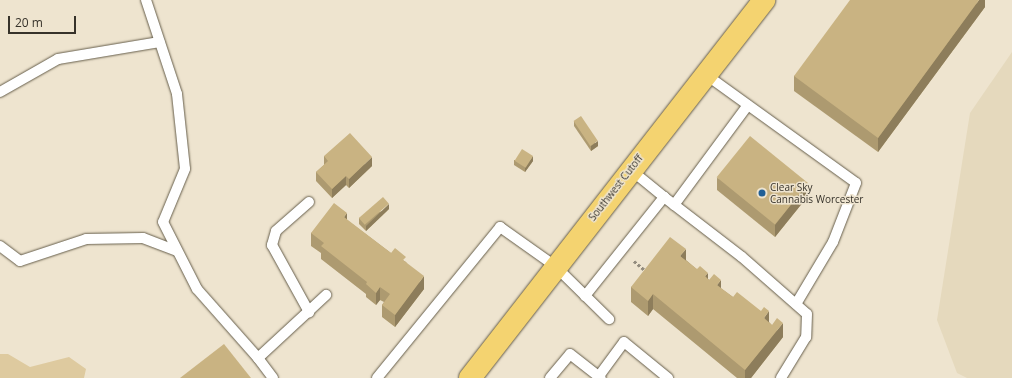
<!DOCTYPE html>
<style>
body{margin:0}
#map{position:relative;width:1012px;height:378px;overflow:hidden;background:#eee4cf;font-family:"Open Sans",sans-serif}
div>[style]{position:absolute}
.built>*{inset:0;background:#e5d9bd}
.green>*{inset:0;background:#deca9f}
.path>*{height:2.5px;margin-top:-1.25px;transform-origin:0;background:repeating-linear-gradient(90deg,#938c7e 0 3px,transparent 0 5px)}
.roads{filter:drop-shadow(0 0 1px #665e4b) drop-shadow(0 0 1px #665e4b)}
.service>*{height:10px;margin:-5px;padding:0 5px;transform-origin:5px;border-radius:5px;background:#fff}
.primary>*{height:22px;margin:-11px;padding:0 11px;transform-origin:11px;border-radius:11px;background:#f4d370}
.wall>*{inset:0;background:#ad9a70}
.shaded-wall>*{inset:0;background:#8d7d5b}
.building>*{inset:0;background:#c9b382;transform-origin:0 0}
.dots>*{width:11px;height:11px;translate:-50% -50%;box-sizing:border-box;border:2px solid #eee4cf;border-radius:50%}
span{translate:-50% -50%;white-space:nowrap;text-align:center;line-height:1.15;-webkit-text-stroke:3px #eee4cf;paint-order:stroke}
.poi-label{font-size:10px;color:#36322a}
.left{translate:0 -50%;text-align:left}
.street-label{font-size:10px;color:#36322a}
.scale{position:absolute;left:8px;top:16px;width:68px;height:18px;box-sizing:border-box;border:2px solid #36322a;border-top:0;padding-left:5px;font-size:12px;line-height:14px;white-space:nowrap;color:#36322a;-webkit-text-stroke:3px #eee4cf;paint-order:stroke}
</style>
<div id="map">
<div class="built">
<div style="clip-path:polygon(1012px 52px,1012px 378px,967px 378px,957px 373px,937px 320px,970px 113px)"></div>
</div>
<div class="green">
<div style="clip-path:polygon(0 354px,8px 354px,30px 367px,69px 357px,86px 369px,84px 378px,0 378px)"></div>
</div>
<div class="path">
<div style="left:634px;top:261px;width:16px;rotate:40deg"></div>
</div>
<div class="roads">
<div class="service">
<div style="left:146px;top:0;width:99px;rotate:71.7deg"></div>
<div style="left:177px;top:94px;width:75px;rotate:83.9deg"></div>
<div style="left:185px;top:169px;width:57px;rotate:112.5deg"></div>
<div style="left:163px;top:222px;width:75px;rotate:63.1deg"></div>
<div style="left:197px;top:289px;width:92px;rotate:48.5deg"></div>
<div style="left:705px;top:74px;width:186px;rotate:35.8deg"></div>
<div style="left:856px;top:183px;width:63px;rotate:111.3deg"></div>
<div style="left:833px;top:242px;width:72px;rotate:120.8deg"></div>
<div style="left:0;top:92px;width:67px;rotate:-29.6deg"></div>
<div style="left:58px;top:59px;width:103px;rotate:-9.5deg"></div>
<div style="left:631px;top:170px;width:43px;rotate:39.3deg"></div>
<div style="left:309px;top:202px;width:44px;rotate:138.7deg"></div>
<div style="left:276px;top:231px;width:15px;rotate:106deg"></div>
<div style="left:272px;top:245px;width:77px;rotate:61.1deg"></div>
<div style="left:674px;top:205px;width:124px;rotate:-53.5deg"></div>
<div style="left:0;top:246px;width:25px;rotate:37deg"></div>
<div style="left:20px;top:261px;width:70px;rotate:-18.4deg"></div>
<div style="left:86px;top:239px;width:57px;rotate:-1deg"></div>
<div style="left:143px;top:238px;width:36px;rotate:21deg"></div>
<div style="left:585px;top:296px;width:127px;rotate:-51.4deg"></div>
<div style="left:664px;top:197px;width:98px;rotate:37.6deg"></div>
<div style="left:742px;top:257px;width:86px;rotate:41.2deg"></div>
<div style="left:807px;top:314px;width:23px;rotate:92deg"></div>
<div style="left:806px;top:337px;width:48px;rotate:121.4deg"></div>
<div style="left:599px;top:376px;width:42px;rotate:-53.7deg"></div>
<div style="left:624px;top:342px;width:57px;rotate:39.3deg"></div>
<div style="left:273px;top:378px;width:25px;rotate:-127deg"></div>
<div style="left:258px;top:358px;width:93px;rotate:-42.8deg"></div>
<div style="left:377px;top:378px;width:195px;rotate:-50.8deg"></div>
<div style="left:500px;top:227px;width:67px;rotate:35.3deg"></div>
<div style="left:555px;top:266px;width:76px;rotate:44.5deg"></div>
<div style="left:550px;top:378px;width:31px;rotate:-50deg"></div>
<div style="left:570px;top:354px;width:39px;rotate:38deg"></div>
</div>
<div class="primary">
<div style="left:470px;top:378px;width:479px;rotate:-52.1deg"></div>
</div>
</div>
<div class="wall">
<div style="clip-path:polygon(985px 0,985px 7px,878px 152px,794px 91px,794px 76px)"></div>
<div style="clip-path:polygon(574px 121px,598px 146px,591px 151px,574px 126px)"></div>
<div style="clip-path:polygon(324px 156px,372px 166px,349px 188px,346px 185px,332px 198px,316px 181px,316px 172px,324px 165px)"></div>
<div style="clip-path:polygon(514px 160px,533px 161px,525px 172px,514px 165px)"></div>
<div style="clip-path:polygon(717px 178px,808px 196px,775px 237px,717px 190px)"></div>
<div style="clip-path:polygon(389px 209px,366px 231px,359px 224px,359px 218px)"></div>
<div style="clip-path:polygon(347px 220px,391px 253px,406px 262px,424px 289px,395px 327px,382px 317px,382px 305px,384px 302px,380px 300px,376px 305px,366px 297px,366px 294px,321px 259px,321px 253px,311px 246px,311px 233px)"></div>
<div style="clip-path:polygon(686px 260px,708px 279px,733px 297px,769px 322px,783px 337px,751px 378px,737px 378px,653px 309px,648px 316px,631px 302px,631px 287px)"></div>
</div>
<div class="shaded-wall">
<div style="clip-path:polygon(979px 0,985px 0,985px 7px,878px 152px,878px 138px)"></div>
<div style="clip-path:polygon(598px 141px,598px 146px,591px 151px,591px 146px)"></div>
<div style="clip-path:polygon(533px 156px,533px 161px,525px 172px,525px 167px)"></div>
<div style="clip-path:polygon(372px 157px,372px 166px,349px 188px,349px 179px)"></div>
<div style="clip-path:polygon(346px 176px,346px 185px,332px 198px,332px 189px)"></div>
<div style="clip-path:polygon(808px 183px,808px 196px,775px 237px,775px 225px)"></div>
<div style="clip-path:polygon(389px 204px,389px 209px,366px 231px,366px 226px)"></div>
<div style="clip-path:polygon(347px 213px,347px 226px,344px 217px)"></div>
<div style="clip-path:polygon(686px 249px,686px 264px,680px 256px)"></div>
<div style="clip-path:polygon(708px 273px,708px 288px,705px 276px)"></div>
<div style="clip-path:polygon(424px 276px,424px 289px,395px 327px,395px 315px)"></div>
<div style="clip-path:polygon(721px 280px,721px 295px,717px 285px)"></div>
<div style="clip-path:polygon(380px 287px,380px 300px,376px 305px,376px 293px)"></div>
<div style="clip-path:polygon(653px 294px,653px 309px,648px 316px,648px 301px)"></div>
<div style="clip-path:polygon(769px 311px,769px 326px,764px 318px)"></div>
<div style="clip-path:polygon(783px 323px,783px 337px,751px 378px,745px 378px,745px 370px)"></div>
</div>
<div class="building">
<div style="clip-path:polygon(850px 0,979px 0,878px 138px,794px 76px)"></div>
<div style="left:581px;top:116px;width:30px;height:9px;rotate:56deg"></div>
<div style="clip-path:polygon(350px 133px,372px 157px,349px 179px,346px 176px,332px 189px,316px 172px,328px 161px,324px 156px)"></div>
<div style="left:750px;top:136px;width:75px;height:53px;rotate:39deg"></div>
<div style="left:522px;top:149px;width:13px;height:14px;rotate:32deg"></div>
<div style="left:383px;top:197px;width:9px;height:32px;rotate:49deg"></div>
<div style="clip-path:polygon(334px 203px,347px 213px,344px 217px,391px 253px,395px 248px,406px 257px,403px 260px,424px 276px,395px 315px,382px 305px,390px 294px,380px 287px,376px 293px,366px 284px,367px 282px,321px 246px,324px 243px,311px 233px)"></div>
<div style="clip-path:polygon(670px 237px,686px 249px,680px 256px,697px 269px,700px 266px,708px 273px,705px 276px,709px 280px,714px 274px,721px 280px,717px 285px,733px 297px,737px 292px,761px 311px,764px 307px,769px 311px,764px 318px,772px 325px,777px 318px,783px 323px,745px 370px,653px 294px,648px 301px,631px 287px)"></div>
<div style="clip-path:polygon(224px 344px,251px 378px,180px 378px)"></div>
</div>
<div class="dots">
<div style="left:762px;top:193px;background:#216096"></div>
</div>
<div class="poi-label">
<span class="left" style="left:770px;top:193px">Clear Sky<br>Cannabis Worcester</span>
</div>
<div class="street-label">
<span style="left:616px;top:188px;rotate:-52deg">Southwest Cutoff</span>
</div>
<div class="scale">20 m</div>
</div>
